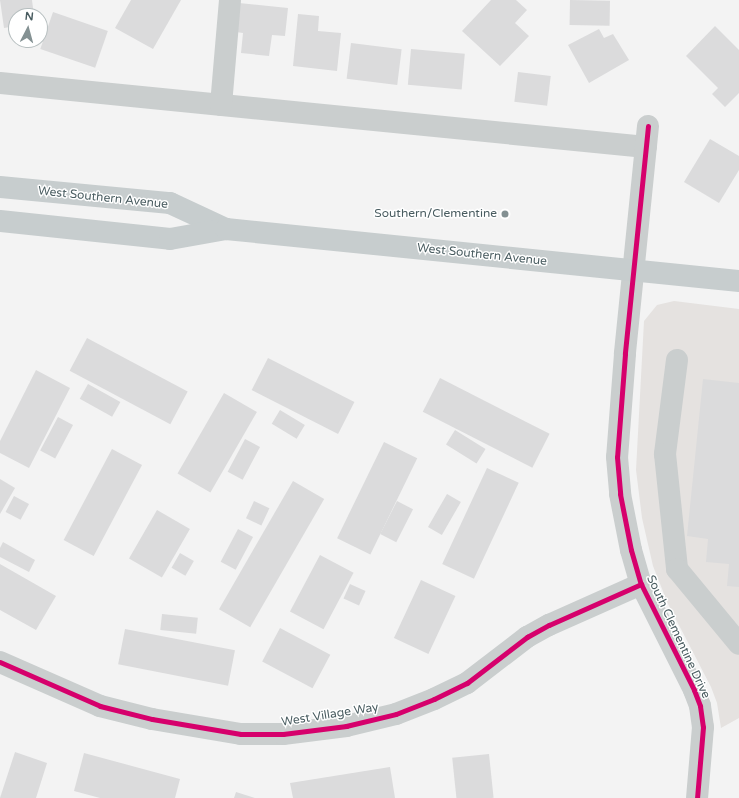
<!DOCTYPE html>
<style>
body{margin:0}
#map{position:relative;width:739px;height:798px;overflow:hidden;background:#f3f3f3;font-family:"Varela Round",sans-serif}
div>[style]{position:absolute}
.commercial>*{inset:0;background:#e5e2e0}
.building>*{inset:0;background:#dbdbdc;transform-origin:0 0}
.minor>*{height:22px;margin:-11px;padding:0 11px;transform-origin:11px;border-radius:11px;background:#cacece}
.major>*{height:22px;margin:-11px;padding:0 11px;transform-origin:11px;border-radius:11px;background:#c7cdce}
.cycleway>*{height:5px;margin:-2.5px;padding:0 2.5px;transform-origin:2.5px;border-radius:2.5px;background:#d6006c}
.dots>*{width:11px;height:11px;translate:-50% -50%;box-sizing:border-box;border:2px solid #fff;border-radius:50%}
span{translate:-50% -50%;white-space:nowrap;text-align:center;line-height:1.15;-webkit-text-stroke:3px #fff;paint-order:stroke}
.street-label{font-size:12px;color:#495c60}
.poi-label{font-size:12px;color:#495c60}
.right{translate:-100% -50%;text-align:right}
.north{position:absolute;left:8px;top:8px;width:40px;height:40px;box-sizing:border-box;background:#fff;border:1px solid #b6bebf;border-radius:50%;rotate:6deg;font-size:11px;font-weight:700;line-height:16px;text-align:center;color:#495c60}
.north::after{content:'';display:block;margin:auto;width:14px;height:18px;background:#849193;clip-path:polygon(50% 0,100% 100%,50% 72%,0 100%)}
</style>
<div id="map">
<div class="commercial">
<div style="clip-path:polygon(674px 301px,739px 309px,739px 718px,721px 728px,717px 703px,711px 687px,668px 604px,653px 566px,642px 518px,636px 470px,644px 321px,657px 305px)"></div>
</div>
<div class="building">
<div style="clip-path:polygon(0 0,32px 0,34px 16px,16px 16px,16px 26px,4px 28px)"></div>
<div style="clip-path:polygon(131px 0,181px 0,153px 49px,115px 28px)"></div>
<div style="clip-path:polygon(491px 0,516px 0,527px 10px,515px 23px,529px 36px,500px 66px,462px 31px)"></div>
<div style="left:570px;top:0;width:40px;height:25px;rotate:1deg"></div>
<div style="clip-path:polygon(239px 3px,288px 8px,285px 36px,272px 35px,269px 56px,241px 53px,243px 33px,236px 32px)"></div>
<div style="left:53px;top:12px;width:58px;height:39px;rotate:19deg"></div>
<div style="clip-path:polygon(298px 14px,319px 16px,318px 31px,341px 33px,337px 71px,293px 66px)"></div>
<div style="clip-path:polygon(715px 26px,739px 50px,739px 93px,725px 107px,712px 94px,718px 88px,686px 56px)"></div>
<div style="clip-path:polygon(599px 29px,604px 38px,613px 34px,629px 60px,589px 83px,568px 45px)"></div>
<div style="left:351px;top:43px;width:51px;height:36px;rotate:7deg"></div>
<div style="left:411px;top:49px;width:54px;height:36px;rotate:5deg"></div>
<div style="left:518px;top:72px;width:33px;height:30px;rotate:7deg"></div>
<div style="clip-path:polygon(710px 139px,739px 156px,739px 170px,719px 203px,684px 182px)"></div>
<div style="left:87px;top:338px;width:114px;height:37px;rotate:28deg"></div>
<div style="left:268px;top:358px;width:97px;height:36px;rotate:27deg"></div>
<div style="clip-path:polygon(36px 370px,70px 388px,29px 468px,0 453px,0 441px)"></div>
<div style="left:440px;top:378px;width:123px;height:38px;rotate:27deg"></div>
<div style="clip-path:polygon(703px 379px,739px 383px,739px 587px,727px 586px,729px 564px,706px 562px,708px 539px,687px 536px)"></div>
<div style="left:88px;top:384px;width:37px;height:17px;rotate:29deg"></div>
<div style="left:224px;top:393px;width:38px;height:93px;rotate:30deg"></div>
<div style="left:280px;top:410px;width:29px;height:16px;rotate:31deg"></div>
<div style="left:58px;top:417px;width:17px;height:38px;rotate:28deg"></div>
<div style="left:455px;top:430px;width:36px;height:17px;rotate:32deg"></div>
<div style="left:245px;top:439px;width:17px;height:37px;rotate:28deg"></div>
<div style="left:384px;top:442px;width:37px;height:107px;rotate:26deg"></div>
<div style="left:112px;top:449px;width:34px;height:103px;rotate:28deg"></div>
<div style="left:487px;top:468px;width:35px;height:106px;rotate:25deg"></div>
<div style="clip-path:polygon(0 479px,15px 488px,0 514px)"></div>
<div style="left:293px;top:481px;width:36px;height:148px;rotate:30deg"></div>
<div style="left:447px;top:494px;width:16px;height:38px;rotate:30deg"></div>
<div style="left:14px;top:496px;width:17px;height:18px;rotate:28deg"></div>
<div style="left:254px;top:501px;width:17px;height:19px;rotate:25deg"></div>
<div style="left:397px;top:501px;width:18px;height:37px;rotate:27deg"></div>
<div style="left:157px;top:510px;width:38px;height:56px;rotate:30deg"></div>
<div style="left:238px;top:529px;width:17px;height:37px;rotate:28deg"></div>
<div style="clip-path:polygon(3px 542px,35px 560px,29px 572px,0 557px,0 548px)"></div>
<div style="left:180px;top:553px;width:16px;height:17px;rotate:30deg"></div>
<div style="left:320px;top:555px;width:38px;height:64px;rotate:28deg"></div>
<div style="clip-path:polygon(0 564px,56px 596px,36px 630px,0 610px)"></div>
<div style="left:421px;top:580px;width:38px;height:64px;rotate:25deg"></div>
<div style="left:350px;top:584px;width:17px;height:16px;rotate:24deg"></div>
<div style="left:162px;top:614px;width:36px;height:16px;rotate:6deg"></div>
<div style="left:280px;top:628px;width:57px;height:38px;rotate:28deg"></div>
<div style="left:125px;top:629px;width:112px;height:36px;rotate:11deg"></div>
<div style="clip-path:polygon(15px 752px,47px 763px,36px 798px,0 798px)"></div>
<div style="clip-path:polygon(84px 753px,180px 779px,175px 798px,100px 798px,74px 791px)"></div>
<div style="left:489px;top:754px;width:44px;height:37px;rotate:84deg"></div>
<div style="clip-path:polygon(390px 767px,395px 798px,293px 798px,290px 783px)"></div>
<div style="clip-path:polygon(236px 792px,255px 798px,234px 798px)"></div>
</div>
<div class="minor">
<div style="left:0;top:83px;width:649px;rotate:5.66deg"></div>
<div style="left:221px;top:105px;width:105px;rotate:-85.1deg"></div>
<div style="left:648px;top:126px;width:229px;rotate:95.8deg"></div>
<div style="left:625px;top:354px;width:103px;rotate:94.4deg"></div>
<div style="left:617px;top:457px;width:37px;rotate:85deg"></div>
<div style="left:620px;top:494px;width:57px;rotate:78.9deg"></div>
<div style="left:631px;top:550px;width:35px;rotate:74deg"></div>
<div style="left:641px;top:584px;width:119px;rotate:63.4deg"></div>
<div style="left:694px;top:690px;width:17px;rotate:69deg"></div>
<div style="left:700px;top:706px;width:21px;rotate:82deg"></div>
<div style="left:703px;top:727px;width:71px;rotate:94.8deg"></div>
<div style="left:677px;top:360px;width:95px;rotate:97.3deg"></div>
<div style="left:665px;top:454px;width:116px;rotate:84deg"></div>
<div style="left:677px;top:569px;width:97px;rotate:50.4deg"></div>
<div style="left:0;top:662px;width:109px;rotate:23.7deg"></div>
<div style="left:100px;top:706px;width:54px;rotate:14deg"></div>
<div style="left:152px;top:719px;width:90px;rotate:9.6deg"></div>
<div style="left:241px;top:734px;width:42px"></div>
<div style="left:283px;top:734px;width:64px;rotate:-7.2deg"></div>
<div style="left:346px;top:726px;width:51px;rotate:-13.5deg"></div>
<div style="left:396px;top:714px;width:41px;rotate:-21.5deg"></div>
<div style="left:434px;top:699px;width:37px;rotate:-26deg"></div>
<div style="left:467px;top:683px;width:76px;rotate:-37.5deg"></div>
<div style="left:527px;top:637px;width:25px;rotate:-29deg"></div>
<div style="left:549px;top:625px;width:101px;rotate:-24deg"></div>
</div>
<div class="major">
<div style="left:0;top:187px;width:171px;rotate:5.4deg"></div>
<div style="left:170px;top:203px;width:62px;rotate:24.9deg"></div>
<div style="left:0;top:221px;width:171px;rotate:6deg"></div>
<div style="left:170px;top:239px;width:57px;rotate:-10.1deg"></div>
<div style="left:226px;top:229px;width:516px;rotate:5.79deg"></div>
</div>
<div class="cycleway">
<div style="left:648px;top:126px;width:229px;rotate:95.8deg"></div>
<div style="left:625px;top:354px;width:103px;rotate:94.4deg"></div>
<div style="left:617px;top:457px;width:37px;rotate:85deg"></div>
<div style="left:620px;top:494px;width:57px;rotate:78.9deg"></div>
<div style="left:631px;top:550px;width:35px;rotate:74deg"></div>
<div style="left:641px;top:584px;width:119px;rotate:63.4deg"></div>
<div style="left:694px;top:690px;width:17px;rotate:69deg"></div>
<div style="left:700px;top:706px;width:21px;rotate:82deg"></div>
<div style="left:703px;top:727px;width:71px;rotate:94.8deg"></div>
<div style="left:0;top:662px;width:109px;rotate:23.7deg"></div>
<div style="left:100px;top:706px;width:54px;rotate:14deg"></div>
<div style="left:152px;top:719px;width:90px;rotate:9.6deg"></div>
<div style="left:241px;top:734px;width:42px"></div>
<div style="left:283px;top:734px;width:64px;rotate:-7.2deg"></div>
<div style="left:346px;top:726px;width:51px;rotate:-13.5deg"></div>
<div style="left:396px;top:714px;width:41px;rotate:-21.5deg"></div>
<div style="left:434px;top:699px;width:37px;rotate:-26deg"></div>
<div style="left:467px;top:683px;width:76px;rotate:-37.5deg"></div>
<div style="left:527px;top:637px;width:25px;rotate:-29deg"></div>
<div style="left:549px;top:625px;width:101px;rotate:-24deg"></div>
</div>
<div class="dots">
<div style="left:505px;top:214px;background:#849193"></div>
</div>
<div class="street-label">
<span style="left:103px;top:198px;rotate:6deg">West Southern Avenue</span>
<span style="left:482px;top:255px;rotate:6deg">West Southern Avenue</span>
<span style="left:678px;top:637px;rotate:65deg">South Clementine Drive</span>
<span style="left:330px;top:715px;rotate:-9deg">West Village Way</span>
</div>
<div class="poi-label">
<span class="right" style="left:497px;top:214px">Southern/Clementine</span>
</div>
<div class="north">N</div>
</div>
